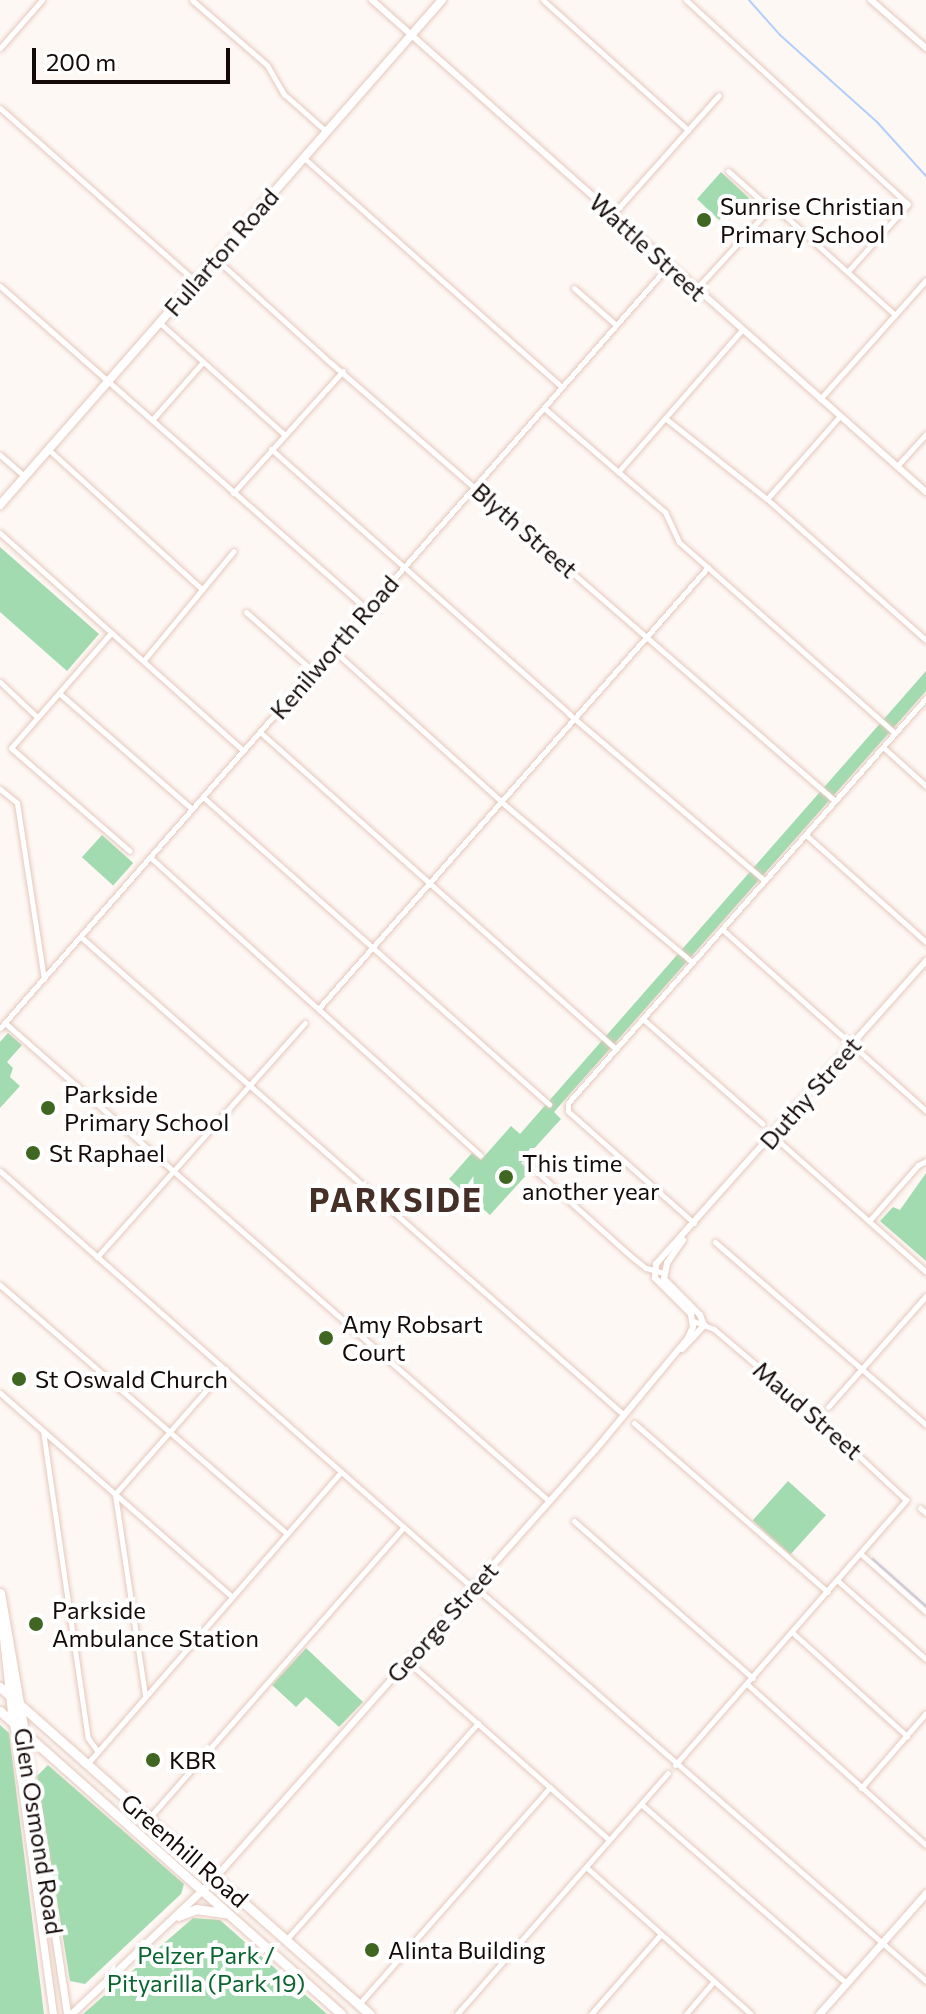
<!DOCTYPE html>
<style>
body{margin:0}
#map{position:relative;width:926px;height:2014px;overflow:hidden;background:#fef8f5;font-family:Commissioner,sans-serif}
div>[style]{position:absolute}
.green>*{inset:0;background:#a2dbaf;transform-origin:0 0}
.stream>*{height:2px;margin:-1px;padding:0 1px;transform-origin:1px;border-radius:1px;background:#b1cffa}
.roads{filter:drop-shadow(0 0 2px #e5c8bb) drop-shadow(0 0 2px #e5c8bb)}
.minor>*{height:5px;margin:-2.5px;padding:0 2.5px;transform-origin:2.5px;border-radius:2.5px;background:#fff}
.tertiary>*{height:6px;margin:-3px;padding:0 3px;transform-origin:3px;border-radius:3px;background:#fff}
.secondary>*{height:7px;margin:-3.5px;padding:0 3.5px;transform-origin:3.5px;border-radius:3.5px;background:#fff}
.primary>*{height:8px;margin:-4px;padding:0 4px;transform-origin:4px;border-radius:4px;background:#fff}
.trunk>*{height:9px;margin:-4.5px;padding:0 4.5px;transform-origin:4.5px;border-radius:4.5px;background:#fff}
.dots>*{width:22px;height:22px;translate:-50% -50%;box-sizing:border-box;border:4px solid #fff;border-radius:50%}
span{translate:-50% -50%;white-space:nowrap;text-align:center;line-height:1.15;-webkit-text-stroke:8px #fff;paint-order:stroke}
.poi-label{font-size:24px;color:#140a07}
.left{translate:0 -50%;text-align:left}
.street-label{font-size:24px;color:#140a07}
.park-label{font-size:24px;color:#09642f}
.district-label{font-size:32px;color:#462f26;font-weight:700;letter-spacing:2px}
.scale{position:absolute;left:32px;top:48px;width:198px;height:36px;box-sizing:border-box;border:4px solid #140a07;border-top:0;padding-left:10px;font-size:24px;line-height:28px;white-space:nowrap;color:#140a07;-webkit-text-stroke:6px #fff;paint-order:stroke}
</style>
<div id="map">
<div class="green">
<div style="clip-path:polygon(721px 172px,749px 198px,727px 221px,722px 217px,719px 220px,697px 199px)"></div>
<div style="clip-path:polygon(0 547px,99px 634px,67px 671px,0 612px)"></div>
<div style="clip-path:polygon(926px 671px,926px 691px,554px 1112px,561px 1119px,521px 1163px,530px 1171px,490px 1215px,449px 1179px,472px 1153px,481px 1160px,511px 1126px,520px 1134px)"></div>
<div style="left:102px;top:835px;width:42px;height:30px;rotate:42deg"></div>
<div style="clip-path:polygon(8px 1033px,22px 1045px,7px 1062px,13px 1068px,10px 1077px,20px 1086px,0 1108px,0 1042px)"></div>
<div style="clip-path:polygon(926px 1173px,926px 1261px,880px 1221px,893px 1207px,900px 1210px)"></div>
<div style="left:788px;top:1481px;width:51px;height:53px;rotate:42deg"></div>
<div style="clip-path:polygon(306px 1648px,363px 1702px,339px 1727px,306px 1697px,296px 1707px,272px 1685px)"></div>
<div style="clip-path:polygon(0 1725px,9px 1733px,44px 2014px,0 2014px)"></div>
<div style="clip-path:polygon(48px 1765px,184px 1884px,181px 1894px,85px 1984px,70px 1981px,37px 1776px)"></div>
<div style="clip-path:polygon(193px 1918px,220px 1920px,327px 2014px,83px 2014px)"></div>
</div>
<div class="stream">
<div style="left:749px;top:0;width:47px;rotate:48.5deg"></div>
<div style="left:780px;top:35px;width:130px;rotate:41.9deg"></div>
<div style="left:877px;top:122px;width:73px;rotate:47.8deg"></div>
<div style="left:873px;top:1559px;width:71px;rotate:41.6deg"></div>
</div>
<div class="roads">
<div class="minor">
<div style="left:192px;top:0;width:99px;rotate:40.9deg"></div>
<div style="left:267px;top:65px;width:34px;rotate:60deg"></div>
<div style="left:284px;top:94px;width:57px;rotate:41.5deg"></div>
<div style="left:543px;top:0;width:195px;rotate:41.9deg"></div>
<div style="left:686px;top:0;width:301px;rotate:42.6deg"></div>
<div style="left:908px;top:204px;width:90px;rotate:131.8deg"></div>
<div style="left:0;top:48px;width:64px;rotate:-48.8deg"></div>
<div style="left:0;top:108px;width:261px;rotate:41.6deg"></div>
<div style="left:304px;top:158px;width:345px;rotate:41.6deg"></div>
<div style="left:728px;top:171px;width:45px;rotate:41.4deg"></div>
<div style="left:762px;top:201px;width:12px;rotate:20deg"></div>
<div style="left:773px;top:205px;width:164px;rotate:42deg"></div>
<div style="left:613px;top:214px;width:159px;rotate:-48.3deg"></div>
<div style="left:216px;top:259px;width:156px;rotate:42.2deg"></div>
<div style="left:332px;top:364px;width:666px;rotate:40.98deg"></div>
<div style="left:0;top:286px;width:488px;rotate:41.4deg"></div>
<div style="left:574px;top:288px;width:56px;rotate:41.4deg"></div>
<div style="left:696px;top:289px;width:114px;rotate:-47.5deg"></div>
<div style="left:160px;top:323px;width:168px;rotate:41.9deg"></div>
<div style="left:820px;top:399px;width:159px;rotate:-48.3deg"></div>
<div style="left:544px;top:408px;width:160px;rotate:40.7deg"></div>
<div style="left:665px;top:512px;width:33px;rotate:65deg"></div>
<div style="left:679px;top:542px;width:288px;rotate:41.5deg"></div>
<div style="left:665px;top:418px;width:130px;rotate:38.5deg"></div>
<div style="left:767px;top:499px;width:213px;rotate:41.6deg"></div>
<div style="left:152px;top:420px;width:77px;rotate:-48.7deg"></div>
<div style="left:271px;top:449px;width:399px;rotate:41.6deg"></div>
<div style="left:569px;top:714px;width:257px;rotate:40.4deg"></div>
<div style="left:49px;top:450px;width:207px;rotate:42.3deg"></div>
<div style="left:0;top:455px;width:33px;rotate:41deg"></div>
<div style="left:897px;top:466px;width:43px;rotate:-47.8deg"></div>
<div style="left:618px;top:472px;width:189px;rotate:-48.9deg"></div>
<div style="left:233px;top:493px;width:164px;rotate:-48deg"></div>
<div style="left:767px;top:499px;width:111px;rotate:-48.7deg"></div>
<div style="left:0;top:533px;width:326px;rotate:41.8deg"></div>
<div style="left:246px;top:612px;width:89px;rotate:41.4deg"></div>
<div style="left:111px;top:633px;width:152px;rotate:131deg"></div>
<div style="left:11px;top:748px;width:157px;rotate:40.9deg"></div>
<div style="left:332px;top:649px;width:233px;rotate:42deg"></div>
<div style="left:505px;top:805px;width:244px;rotate:40deg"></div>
<div style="left:144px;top:660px;width:141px;rotate:-50.5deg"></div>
<div style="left:0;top:682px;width:51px;rotate:43.4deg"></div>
<div style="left:59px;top:693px;width:176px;rotate:41.1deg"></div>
<div style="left:260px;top:732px;width:475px;rotate:41.7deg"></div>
<div style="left:883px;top:747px;width:58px;rotate:42.2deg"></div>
<div style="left:0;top:789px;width:22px;rotate:39deg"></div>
<div style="left:17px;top:803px;width:178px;rotate:81.3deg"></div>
<div style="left:203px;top:797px;width:463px;rotate:41.6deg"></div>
<div style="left:806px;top:835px;width:161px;rotate:41.7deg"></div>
<div style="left:150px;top:857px;width:445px;rotate:42.1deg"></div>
<div style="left:722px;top:929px;width:174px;rotate:41.7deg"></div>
<div style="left:81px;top:937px;width:723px;rotate:41.36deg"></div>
<div style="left:319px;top:1008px;width:588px;rotate:-48.58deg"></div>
<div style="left:643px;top:1019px;width:159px;rotate:41.2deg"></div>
<div style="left:5px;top:1023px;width:724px;rotate:41.31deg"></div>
<div style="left:0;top:1028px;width:1015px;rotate:-48.76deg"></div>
<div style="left:859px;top:1051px;width:90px;rotate:41.8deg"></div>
<div style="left:773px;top:1136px;width:205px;rotate:41.6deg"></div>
<div style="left:527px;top:1163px;width:142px;rotate:41.9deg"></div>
<div style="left:633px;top:1258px;width:16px;rotate:38deg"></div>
<div style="left:646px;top:1268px;width:19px;rotate:16deg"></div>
<div style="left:0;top:1171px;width:631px;rotate:41.4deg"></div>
<div style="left:869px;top:1221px;width:74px;rotate:-48.8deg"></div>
<div style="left:918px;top:1165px;width:9px;rotate:-27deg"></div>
<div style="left:694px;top:1223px;width:169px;rotate:-138.4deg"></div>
<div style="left:568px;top:1111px;width:8px;rotate:-90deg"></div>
<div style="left:568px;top:1103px;width:541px;rotate:-48.52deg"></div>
<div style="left:715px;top:1242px;width:279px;rotate:40.9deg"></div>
<div style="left:97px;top:1257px;width:313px;rotate:-48.4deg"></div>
<div style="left:0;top:1285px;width:380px;rotate:40.9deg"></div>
<div style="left:0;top:1393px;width:309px;rotate:41.3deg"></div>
<div style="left:828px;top:1407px;width:148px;rotate:-48.6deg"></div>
<div style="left:634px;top:1423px;width:257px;rotate:41.1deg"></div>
<div style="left:43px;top:1431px;width:310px;rotate:81.7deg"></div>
<div style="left:88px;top:1738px;width:17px;rotate:54deg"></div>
<div style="left:920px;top:1508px;width:8px;rotate:40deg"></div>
<div style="left:574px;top:1521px;width:238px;rotate:41.3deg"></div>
<div style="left:861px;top:1554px;width:87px;rotate:41.7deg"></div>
<div style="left:838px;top:1581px;width:118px;rotate:41.6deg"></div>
<div style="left:482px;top:1593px;width:590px;rotate:41.15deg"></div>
<div style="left:793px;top:1633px;width:154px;rotate:42.1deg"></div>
<div style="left:407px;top:1661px;width:270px;rotate:41.5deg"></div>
<div style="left:747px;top:1684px;width:241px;rotate:42deg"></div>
<div style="left:145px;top:1695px;width:203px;rotate:-98.5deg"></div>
<div style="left:115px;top:1494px;width:167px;rotate:-48.7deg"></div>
<div style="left:88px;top:1763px;width:386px;rotate:-49deg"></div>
<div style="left:675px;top:1765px;width:352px;rotate:-48.9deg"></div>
<div style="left:906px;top:1500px;width:125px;rotate:-137deg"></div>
<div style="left:815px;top:1415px;width:133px;rotate:-139.6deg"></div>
<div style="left:714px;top:1329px;width:22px;rotate:-159deg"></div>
<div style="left:861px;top:1788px;width:99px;rotate:-49.1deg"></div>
<div style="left:641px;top:1804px;width:272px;rotate:41.1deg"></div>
<div style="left:149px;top:1818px;width:387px;rotate:-48.8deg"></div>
<div style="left:586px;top:1867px;width:221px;rotate:41.7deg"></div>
<div style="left:286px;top:1940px;width:290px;rotate:-48.5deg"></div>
<div style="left:359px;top:2004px;width:289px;rotate:-48.6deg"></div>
<div style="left:457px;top:2014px;width:320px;rotate:-48.8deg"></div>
<div style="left:591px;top:2014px;width:106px;rotate:-48.8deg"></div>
<div style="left:686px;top:2014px;width:43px;rotate:-49.7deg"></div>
</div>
<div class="tertiary">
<div style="left:372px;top:0;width:741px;rotate:41.61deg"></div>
<div style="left:871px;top:0;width:73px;rotate:41.1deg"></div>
<div style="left:682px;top:1349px;width:33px;rotate:-47deg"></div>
<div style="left:704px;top:1325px;width:11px;rotate:-112deg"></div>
<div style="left:700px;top:1315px;width:51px;rotate:-135deg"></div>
<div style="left:664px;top:1279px;width:16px;rotate:-79deg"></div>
<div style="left:667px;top:1263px;width:28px;rotate:-55deg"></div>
<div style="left:216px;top:1877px;width:572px;rotate:-48.4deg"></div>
<div style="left:596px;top:1449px;width:144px;rotate:-50.3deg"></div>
<div style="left:688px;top:1338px;width:12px;rotate:-66deg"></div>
<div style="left:693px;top:1327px;width:13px;rotate:-99deg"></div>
<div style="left:691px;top:1314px;width:51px;rotate:-135deg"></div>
<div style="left:655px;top:1278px;width:14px;rotate:-86deg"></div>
<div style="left:656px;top:1264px;width:406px;rotate:-48.3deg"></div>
</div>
<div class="secondary">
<div style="left:13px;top:1722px;width:295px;rotate:82.2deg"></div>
<div style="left:24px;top:1732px;width:285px;rotate:81.3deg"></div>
<div style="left:71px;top:2014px;width:199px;rotate:-43.4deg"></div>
<div style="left:819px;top:2014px;width:162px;rotate:-48.5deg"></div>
</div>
<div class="primary">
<div style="left:0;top:505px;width:671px;rotate:-48.81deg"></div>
</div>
<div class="trunk">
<div style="left:0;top:1593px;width:141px;rotate:80.2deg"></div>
<div style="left:1px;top:1609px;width:113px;rotate:83.9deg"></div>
<div style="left:0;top:1687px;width:494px;rotate:41.5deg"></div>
<div style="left:0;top:1711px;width:456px;rotate:41.6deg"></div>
<div style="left:178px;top:1916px;width:19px;rotate:-21deg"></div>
<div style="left:196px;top:1909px;width:30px;rotate:8deg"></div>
</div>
</div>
<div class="dots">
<div style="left:704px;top:220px;background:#406722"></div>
<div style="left:48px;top:1108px;background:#406722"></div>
<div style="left:33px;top:1153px;background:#406722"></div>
<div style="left:506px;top:1177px;background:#406722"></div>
<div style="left:326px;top:1338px;background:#406722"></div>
<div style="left:19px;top:1379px;background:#406722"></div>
<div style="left:36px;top:1624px;background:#406722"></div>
<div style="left:153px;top:1760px;background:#406722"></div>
<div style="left:372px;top:1950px;background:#406722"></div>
</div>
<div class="poi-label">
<span class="left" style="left:720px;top:220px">Sunrise Christian<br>Primary School</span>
<span class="left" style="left:64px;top:1108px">Parkside<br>Primary School</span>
<span class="left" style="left:49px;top:1153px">St Raphael</span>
<span class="left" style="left:522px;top:1177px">This time<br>another year</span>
<span class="left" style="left:342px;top:1338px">Amy Robsart<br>Court</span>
<span class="left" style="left:35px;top:1379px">St Oswald Church</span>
<span class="left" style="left:52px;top:1624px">Parkside<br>Ambulance Station</span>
<span class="left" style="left:169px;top:1760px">KBR</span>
<span class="left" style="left:388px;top:1950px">Alinta Building</span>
</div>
<div class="street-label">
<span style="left:648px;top:247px;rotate:42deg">Wattle Street</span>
<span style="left:221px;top:252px;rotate:-49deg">Fullarton Road</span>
<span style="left:525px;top:530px;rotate:41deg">Blyth Street</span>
<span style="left:334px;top:647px;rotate:-49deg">Kenilworth Road</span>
<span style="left:810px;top:1093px;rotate:-49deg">Duthy Street</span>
<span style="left:808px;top:1410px;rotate:41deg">Maud Street</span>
<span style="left:442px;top:1622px;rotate:-48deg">George Street</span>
<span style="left:39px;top:1831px;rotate:81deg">Glen Osmond Road</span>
<span style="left:185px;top:1850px;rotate:41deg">Greenhill Road</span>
</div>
<div class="park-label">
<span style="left:206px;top:1969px">Pelzer Park /<br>Pityarilla (Park 19)</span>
</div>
<div class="district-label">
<span style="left:396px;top:1199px">PARKSIDE</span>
</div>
<div class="scale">200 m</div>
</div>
